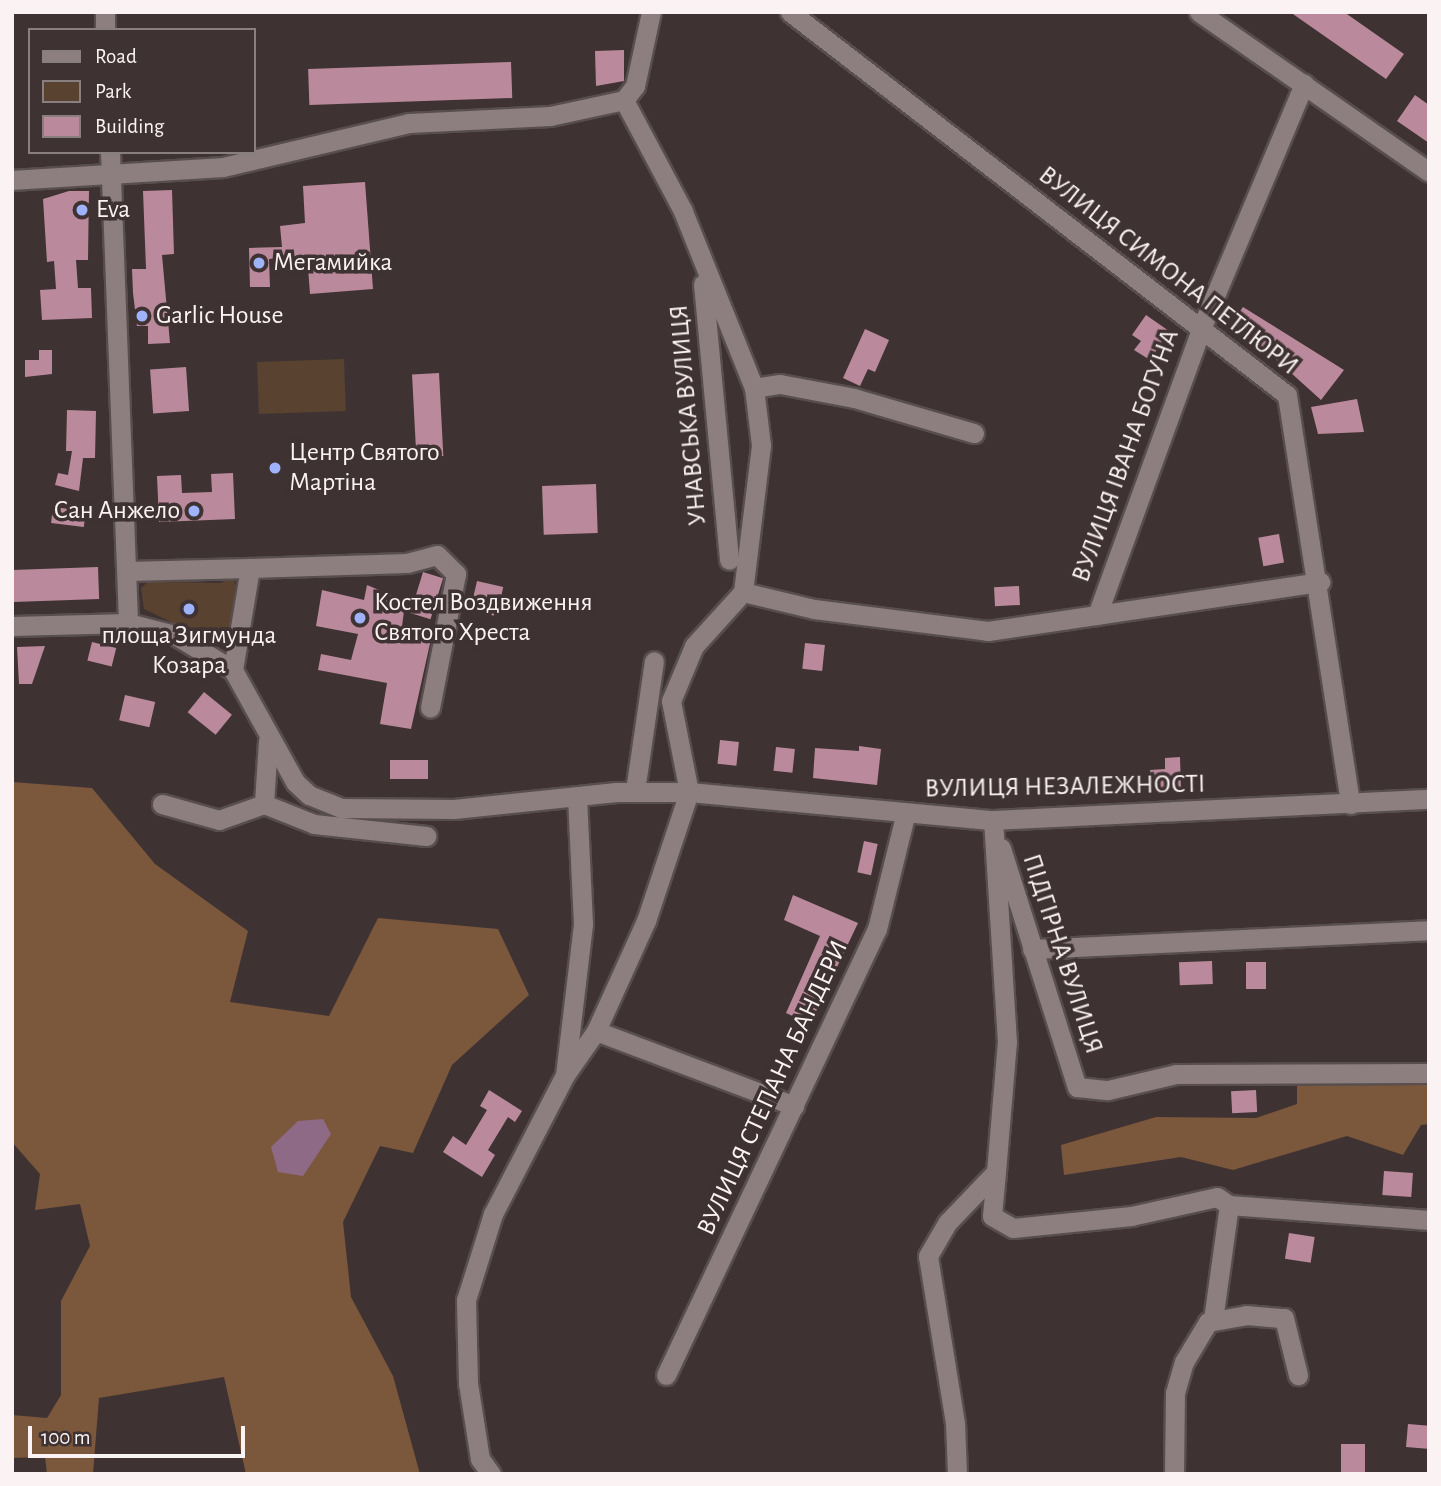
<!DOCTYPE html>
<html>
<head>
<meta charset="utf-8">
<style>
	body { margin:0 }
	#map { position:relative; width:1441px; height:1486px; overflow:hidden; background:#3f3233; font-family:"Alegreya Sans",sans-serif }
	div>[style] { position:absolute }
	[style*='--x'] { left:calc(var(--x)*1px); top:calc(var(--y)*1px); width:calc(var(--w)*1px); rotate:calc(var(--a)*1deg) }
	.green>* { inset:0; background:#594230; transform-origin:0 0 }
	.forest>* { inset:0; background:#7b573c }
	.water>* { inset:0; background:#8f6a87 }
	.building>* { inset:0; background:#ba8a9c; transform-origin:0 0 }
	.roads { filter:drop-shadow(2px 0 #584e4e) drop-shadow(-2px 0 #584e4e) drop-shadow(0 2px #584e4e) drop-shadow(0 -2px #584e4e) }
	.minor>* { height:19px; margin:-9.5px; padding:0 9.5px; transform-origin:9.5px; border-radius:9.5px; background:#8d7f7f }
	.dots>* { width:19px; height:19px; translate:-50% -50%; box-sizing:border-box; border:4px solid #3f3233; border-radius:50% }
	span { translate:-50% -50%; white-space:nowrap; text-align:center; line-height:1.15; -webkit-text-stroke:7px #3f3233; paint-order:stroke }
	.poi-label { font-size:26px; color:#fbf3f3 }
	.left { translate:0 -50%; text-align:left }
	.right { translate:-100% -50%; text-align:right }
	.street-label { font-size:26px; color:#fbf3f3 }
	.frame { position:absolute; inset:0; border:14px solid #fbf3f3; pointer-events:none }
	.legend { position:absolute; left:28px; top:28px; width:228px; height:126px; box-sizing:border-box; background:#3f3233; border:2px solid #8a7f80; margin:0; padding:9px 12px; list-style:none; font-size:21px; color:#fbf3f3 }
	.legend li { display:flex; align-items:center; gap:14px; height:35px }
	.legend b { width:35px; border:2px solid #8a7f80 }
	.scale { position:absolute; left:28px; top:1426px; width:217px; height:32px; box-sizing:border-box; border:4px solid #fbf3f3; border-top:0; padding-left:9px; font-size:21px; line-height:24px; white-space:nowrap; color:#fbf3f3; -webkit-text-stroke:5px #3f3233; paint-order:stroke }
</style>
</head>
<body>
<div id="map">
	<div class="green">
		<i style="left:344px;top:359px;width:52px;height:87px;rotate:88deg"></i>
		<i style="clip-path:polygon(155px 576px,160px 582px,221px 583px,232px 576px,237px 588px,229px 630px,213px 642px,144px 609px,141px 588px)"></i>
	</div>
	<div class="forest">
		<i style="clip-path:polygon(12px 782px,92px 788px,155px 864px,248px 931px,230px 1002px,329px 1016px,378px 918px,498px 929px,529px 995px,452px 1065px,413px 1153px,380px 1146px,343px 1222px,351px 1297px,393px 1376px,420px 1474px,246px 1474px,224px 1377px,99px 1398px,93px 1474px,47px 1474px,45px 1457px,12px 1458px,12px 1415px,47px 1418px,61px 1395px,61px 1301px,90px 1246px,80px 1204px,35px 1210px,40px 1174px,12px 1142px)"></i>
		<i style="clip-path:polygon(1297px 1083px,1429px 1083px,1429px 1124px,1421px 1125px,1403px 1155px,1347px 1136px,1233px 1170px,1181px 1157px,1064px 1175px,1061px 1145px,1156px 1117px,1256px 1118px,1297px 1104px)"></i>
	</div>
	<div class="water">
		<i style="clip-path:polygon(323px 1119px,331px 1134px,303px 1176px,278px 1172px,271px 1147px,298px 1121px)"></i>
	</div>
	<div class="building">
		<i style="clip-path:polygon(1290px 12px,1344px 12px,1404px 54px,1386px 79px)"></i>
		<i style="clip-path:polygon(624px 50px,624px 81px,596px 86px,595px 51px)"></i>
		<i style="left:511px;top:62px;width:36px;height:203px;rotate:88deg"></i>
		<i style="clip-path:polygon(1415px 95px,1429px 105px,1429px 143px,1397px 121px)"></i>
		<i style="clip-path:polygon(365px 182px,373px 289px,310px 294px,307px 255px,269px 259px,270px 287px,250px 287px,249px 248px,282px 247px,280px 226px,305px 223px,303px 186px)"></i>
		<i style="clip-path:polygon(172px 190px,174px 254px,162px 255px,170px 343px,148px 344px,148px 326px,137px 326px,133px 293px,132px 269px,146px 269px,143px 191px)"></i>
		<i style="clip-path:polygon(69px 191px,89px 191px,88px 260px,76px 260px,78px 288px,91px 288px,92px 318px,42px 320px,40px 290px,56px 289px,54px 261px,47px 262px,43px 199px)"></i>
		<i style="clip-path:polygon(1243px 307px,1344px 370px,1321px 400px,1248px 334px,1245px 339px,1229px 327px)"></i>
		<i style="clip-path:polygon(1146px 315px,1169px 331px,1150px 360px,1134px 350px,1141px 341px,1132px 335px)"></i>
		<i style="clip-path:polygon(865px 329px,889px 340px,875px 372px,868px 369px,860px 386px,843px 378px)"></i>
		<i style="clip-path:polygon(39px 350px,52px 350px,52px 374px,25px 377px,25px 360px,39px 360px)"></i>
		<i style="left:186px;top:367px;width:44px;height:36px;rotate:86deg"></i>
		<i style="left:439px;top:373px;width:83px;height:27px;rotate:87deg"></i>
		<i style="clip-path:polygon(1357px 399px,1364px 432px,1318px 434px,1311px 407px)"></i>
		<i style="clip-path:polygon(67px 410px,96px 411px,95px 458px,83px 458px,79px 491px,55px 485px,58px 473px,68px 475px,72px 451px,66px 451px)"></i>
		<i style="clip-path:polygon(233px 473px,235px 519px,159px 522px,157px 476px,181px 475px,182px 493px,212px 492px,211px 474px)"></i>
		<i style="left:596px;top:484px;width:49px;height:54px;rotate:88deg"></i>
		<i style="left:53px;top:507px;width:33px;height:16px;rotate:7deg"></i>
		<i style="left:1279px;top:534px;width:29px;height:21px;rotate:80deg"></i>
		<i style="left:98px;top:567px;width:32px;height:86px;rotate:88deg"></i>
		<i style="left:423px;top:572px;width:21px;height:43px;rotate:17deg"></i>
		<i style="left:477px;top:581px;width:27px;height:30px;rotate:13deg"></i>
		<i style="clip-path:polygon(367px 585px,393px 596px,404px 611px,401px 634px,431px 639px,411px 729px,380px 724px,387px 683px,318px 670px,321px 654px,351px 660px,358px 634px,316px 626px,322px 590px,364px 600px)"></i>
		<i style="left:1019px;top:586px;width:19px;height:25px;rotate:87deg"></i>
		<i style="left:92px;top:642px;width:25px;height:19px;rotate:14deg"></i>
		<i style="left:805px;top:643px;width:20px;height:26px;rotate:6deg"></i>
		<i style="clip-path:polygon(45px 646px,32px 684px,19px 684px,17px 647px)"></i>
		<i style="left:204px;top:692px;width:36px;height:26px;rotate:39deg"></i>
		<i style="left:125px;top:695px;width:31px;height:26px;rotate:13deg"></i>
		<i style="left:720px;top:740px;width:19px;height:24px;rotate:6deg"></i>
		<i style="clip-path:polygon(859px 746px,881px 749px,877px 785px,813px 778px,815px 748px,859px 751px)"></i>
		<i style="left:776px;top:747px;width:19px;height:24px;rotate:6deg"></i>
		<i style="clip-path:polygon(1180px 757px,1181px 790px,1151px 792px,1150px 770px,1165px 769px,1165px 758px)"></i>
		<i style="left:428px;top:760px;width:19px;height:38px;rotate:90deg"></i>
		<i style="left:864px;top:841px;width:14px;height:32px;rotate:12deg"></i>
		<i style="clip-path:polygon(793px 895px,858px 923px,810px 1024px,786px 1013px,820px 936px,784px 920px)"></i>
		<i style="left:1212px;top:961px;width:23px;height:33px;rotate:88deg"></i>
		<i style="left:1246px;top:962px;width:20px;height:27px"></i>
		<i style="clip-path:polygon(489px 1090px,522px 1111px,515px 1122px,508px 1117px,488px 1150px,495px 1155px,482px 1177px,443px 1152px,453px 1136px,466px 1145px,487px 1110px,480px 1106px)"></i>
		<i style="left:1256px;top:1090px;width:22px;height:25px;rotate:87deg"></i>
		<i style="left:1384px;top:1171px;width:29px;height:24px;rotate:4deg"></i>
		<i style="left:1289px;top:1233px;width:26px;height:26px;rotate:9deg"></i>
		<i style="left:1408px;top:1424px;width:21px;height:23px;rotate:5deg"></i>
		<i style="left:1341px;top:1444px;width:24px;height:28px"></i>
	</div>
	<div class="roads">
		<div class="minor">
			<i style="--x:105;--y:12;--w:18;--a:90"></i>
			<i style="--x:790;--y:12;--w:627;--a:37.62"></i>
			<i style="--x:1287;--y:395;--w:414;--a:81.2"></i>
			<i style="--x:1199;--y:12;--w:280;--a:34.8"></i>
			<i style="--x:624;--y:100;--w:18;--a:-52"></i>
			<i style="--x:635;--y:86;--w:76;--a:-77.8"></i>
			<i style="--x:110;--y:152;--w:471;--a:87.8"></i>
			<i style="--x:12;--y:180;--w:211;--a:-3.5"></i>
			<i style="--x:223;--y:167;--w:191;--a:-13.3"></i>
			<i style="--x:409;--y:123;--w:141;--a:-2.8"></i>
			<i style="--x:550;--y:116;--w:76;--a:-12.2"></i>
			<i style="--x:703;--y:284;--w:277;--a:84.6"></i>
			<i style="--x:754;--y:388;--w:26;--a:-9"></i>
			<i style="--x:780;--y:384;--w:75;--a:10.7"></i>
			<i style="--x:854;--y:398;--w:125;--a:16.3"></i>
			<i style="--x:250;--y:568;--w:157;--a:-1.8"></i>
			<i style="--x:407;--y:563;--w:31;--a:-15"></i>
			<i style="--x:437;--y:555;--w:27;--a:45"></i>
			<i style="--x:456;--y:574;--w:136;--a:101"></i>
			<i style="--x:127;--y:571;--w:123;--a:-1.4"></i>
			<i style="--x:250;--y:568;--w:103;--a:99.5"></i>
			<i style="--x:743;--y:592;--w:73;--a:13.5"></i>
			<i style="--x:814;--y:609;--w:175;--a:7.2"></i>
			<i style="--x:988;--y:631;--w:336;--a:-8.4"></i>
			<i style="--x:1097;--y:615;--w:304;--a:-70"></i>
			<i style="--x:1201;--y:329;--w:266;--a:-67.2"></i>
			<i style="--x:12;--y:626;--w:116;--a:-1.5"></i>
			<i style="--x:128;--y:623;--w:49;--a:14.3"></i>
			<i style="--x:175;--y:635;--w:68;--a:31.1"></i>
			<i style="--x:233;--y:670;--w:128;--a:61"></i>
			<i style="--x:295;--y:782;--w:19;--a:43"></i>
			<i style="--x:309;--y:795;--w:35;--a:22"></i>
			<i style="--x:341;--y:808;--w:113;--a:0.5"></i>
			<i style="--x:454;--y:809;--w:163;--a:-6"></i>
			<i style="--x:616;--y:792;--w:73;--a:0"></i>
			<i style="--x:689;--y:792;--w:305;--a:5.3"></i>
			<i style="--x:993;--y:820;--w:437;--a:-2.8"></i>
			<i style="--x:635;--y:791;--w:131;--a:-81.7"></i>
			<i style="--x:162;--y:804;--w:59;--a:15.7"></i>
			<i style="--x:219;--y:820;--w:48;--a:-19.6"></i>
			<i style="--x:264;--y:804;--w:54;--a:21.8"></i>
			<i style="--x:314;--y:824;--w:113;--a:6.1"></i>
			<i style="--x:264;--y:804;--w:63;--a:-86.4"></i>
			<i style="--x:1001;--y:848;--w:251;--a:72.4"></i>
			<i style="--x:1077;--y:1087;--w:31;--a:6"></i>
			<i style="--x:1108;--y:1090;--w:70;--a:-13.2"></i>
			<i style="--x:1176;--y:1074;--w:253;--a:-0.2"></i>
			<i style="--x:1032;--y:949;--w:397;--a:-2.7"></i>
			<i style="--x:596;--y:1031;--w:212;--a:20.7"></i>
			<i style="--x:565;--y:1075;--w:54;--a:-54.8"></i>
			<i style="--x:596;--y:1031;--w:121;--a:-65.6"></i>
			<i style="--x:646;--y:921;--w:136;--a:-71.6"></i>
			<i style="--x:689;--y:792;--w:93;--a:-101.2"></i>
			<i style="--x:671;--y:701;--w:60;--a:-67.3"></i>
			<i style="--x:694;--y:646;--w:73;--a:-47.8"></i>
			<i style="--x:743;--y:592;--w:148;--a:-83"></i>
			<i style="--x:761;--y:445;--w:57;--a:-97"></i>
			<i style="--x:754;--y:388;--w:191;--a:-111.9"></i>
			<i style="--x:683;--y:211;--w:126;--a:-118"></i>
			<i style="--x:996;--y:1172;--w:44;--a:95.2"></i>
			<i style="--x:992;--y:1216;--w:24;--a:30"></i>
			<i style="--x:1013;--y:1228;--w:119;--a:-5.8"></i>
			<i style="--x:1131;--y:1216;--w:88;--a:-12.5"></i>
			<i style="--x:1217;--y:1197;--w:14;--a:34"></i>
			<i style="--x:1229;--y:1205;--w:201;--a:4.3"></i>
			<i style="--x:1213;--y:1320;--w:116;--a:-82.1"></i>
			<i style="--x:666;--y:1375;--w:493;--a:-64.7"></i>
			<i style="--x:877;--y:929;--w:116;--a:-76.1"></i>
			<i style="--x:491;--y:1474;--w:19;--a:-126"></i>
			<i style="--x:480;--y:1459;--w:77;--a:-99"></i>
			<i style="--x:468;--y:1383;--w:83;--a:-91.4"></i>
			<i style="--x:466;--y:1300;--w:90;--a:-72.6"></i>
			<i style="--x:493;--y:1214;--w:157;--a:-62.6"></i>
			<i style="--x:565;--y:1075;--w:152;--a:-83.2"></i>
			<i style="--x:583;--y:924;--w:125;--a:-92.7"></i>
			<i style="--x:957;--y:1474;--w:51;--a:-92.2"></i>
			<i style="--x:955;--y:1423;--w:169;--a:-99.2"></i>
			<i style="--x:928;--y:1256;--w:39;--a:-60"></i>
			<i style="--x:948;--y:1222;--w:69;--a:-46.2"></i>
			<i style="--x:996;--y:1172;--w:130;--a:-85.2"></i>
			<i style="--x:1007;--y:1042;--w:222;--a:-93.6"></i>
			<i style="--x:1174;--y:1474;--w:81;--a:-89.3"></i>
			<i style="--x:1175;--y:1393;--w:32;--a:-74"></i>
			<i style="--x:1184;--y:1362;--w:47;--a:-59"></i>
			<i style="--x:1208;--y:1322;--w:39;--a:-10"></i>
			<i style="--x:1246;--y:1315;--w:38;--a:5"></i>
			<i style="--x:1284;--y:1318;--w:59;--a:76.2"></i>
		</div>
	</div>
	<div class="dots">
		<i style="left:82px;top:210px;background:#9fb3fd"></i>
		<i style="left:259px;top:263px;background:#9fb3fd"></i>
		<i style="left:142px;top:316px;background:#9fb3fd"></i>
		<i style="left:275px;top:468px;background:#9fb3fd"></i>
		<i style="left:194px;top:511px;background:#9fb3fd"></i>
		<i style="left:189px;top:609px;background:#9fb3fd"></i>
		<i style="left:360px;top:618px;background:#9fb3fd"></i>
	</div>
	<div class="poi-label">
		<span class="left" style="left:96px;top:210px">Eva</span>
		<span class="left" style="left:273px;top:263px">Мегамийка</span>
		<span class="left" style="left:156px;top:316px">Garlic House</span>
		<span class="left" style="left:289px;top:468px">Центр Святого<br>Мартіна</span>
		<span class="right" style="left:180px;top:511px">Сан Анжело</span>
		<span class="left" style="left:374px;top:618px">Костел Воздвиження<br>Святого Хреста</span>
		<span style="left:189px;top:651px">площа Зигмунда<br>Козара</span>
	</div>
	<div class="street-label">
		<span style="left:1168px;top:271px;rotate:38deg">ВУЛИЦЯ СИМОНА ПЕТЛЮРИ</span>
		<span style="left:689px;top:415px;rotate:-95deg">УНАВСЬКА ВУЛИЦЯ</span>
		<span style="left:1126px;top:456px;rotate:-70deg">ВУЛИЦЯ ІВАНА БОГУНА</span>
		<span style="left:1065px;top:787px;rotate:-1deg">ВУЛИЦЯ НЕЗАЛЕЖНОСТІ</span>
		<span style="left:1062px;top:954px;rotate:72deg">ПІДГІРНА ВУЛИЦЯ</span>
		<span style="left:773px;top:1088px;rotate:-65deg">ВУЛИЦЯ СТЕПАНА БАНДЕРИ</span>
	</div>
	<div class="frame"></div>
	<ul class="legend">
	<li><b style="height:9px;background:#8d7f7f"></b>Road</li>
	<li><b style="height:19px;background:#594230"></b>Park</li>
	<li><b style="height:19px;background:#ba8a9c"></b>Building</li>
	</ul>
	<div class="scale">100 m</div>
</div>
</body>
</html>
